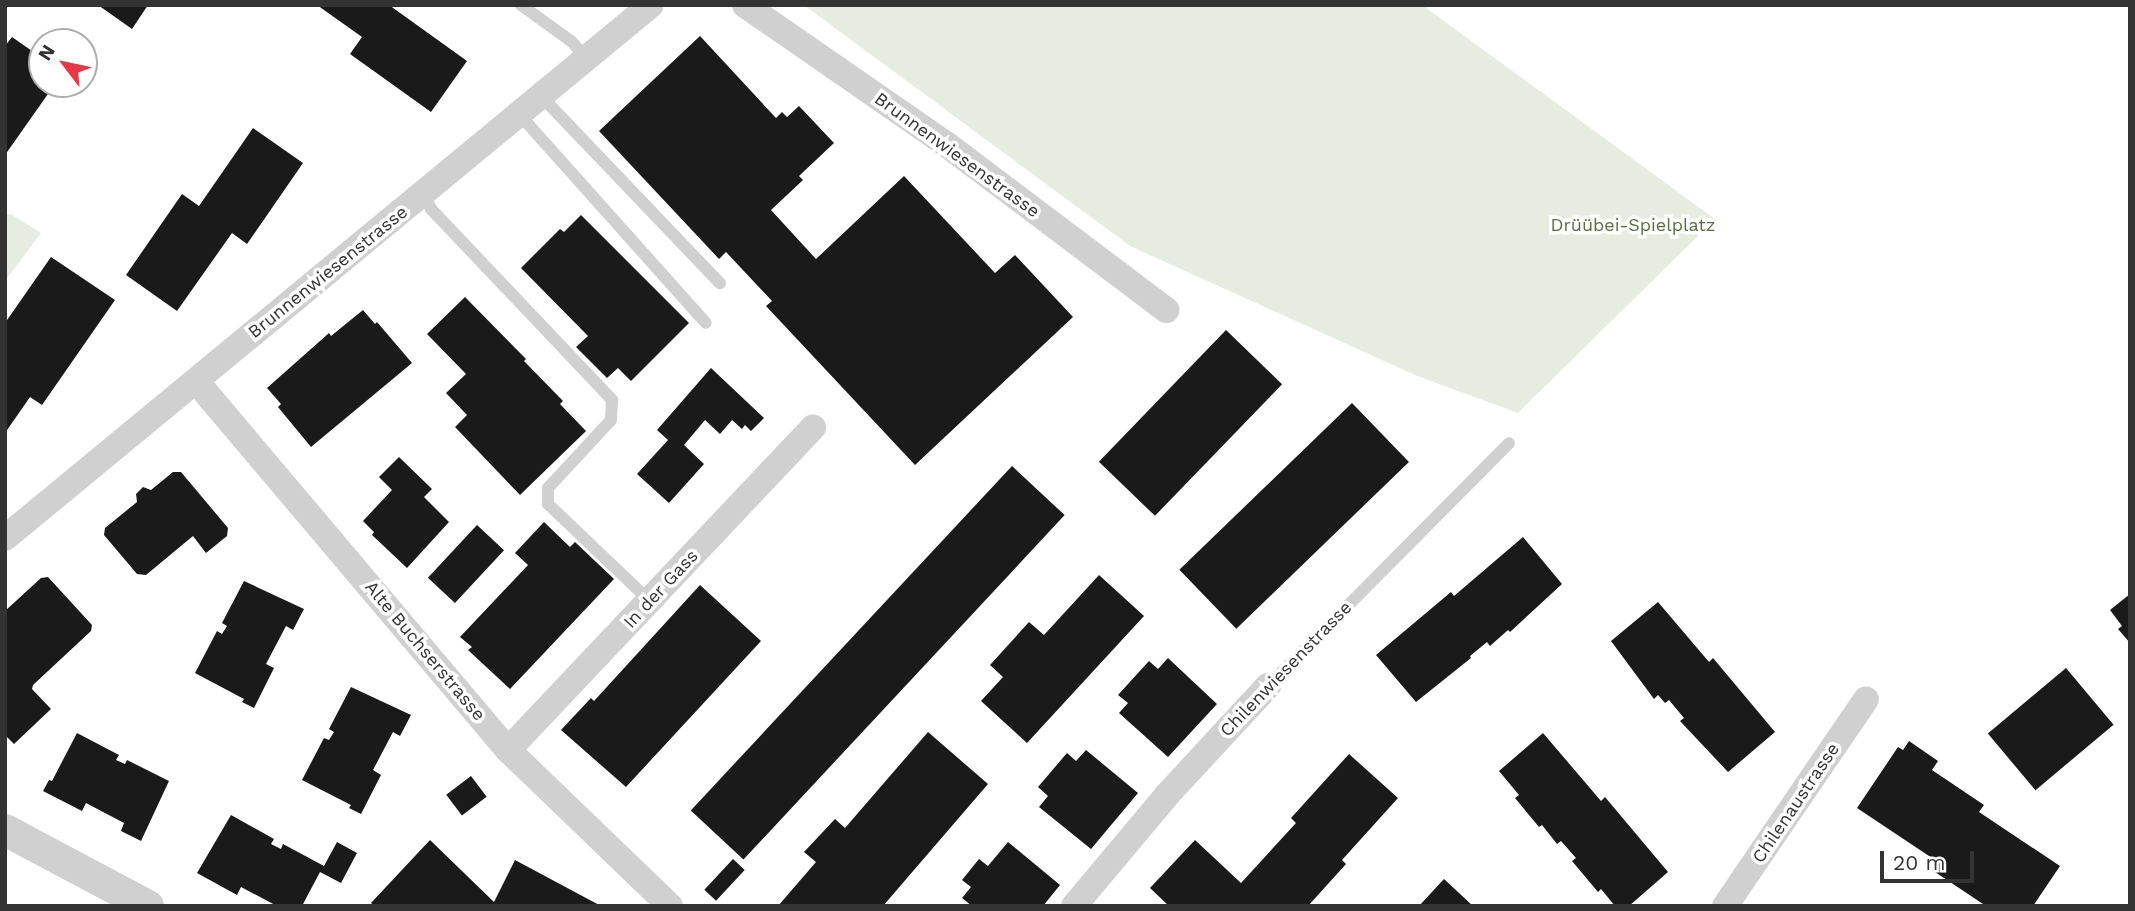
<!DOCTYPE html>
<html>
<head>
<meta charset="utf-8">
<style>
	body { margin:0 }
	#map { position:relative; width:2135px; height:911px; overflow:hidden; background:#fff; font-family:"Work Sans",sans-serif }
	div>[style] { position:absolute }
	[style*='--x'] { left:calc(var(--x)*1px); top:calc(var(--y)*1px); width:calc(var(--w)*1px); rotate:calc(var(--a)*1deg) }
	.green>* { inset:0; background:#e6ecdf }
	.building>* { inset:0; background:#1a1a1a; transform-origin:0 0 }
	.service>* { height:12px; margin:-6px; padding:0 6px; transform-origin:6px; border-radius:6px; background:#d0d0d0 }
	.minor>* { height:26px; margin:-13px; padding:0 13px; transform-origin:13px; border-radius:13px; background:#d0d0d0 }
	.tertiary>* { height:32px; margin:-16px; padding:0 16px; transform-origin:16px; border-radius:16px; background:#d0d0d0 }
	span { translate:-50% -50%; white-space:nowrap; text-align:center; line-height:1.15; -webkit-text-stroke:7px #fff; paint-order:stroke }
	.street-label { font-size:18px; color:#333 }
	.park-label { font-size:18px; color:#56703f }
	.frame { position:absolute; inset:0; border:7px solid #333; pointer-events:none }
	.north { position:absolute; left:28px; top:28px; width:70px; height:70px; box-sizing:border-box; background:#fff; border:2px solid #adadad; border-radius:50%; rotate:302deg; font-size:19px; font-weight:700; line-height:28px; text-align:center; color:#333 }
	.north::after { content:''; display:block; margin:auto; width:24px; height:32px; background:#e63946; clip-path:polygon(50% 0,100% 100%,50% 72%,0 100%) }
	.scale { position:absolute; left:1880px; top:851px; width:94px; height:32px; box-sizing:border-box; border:4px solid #333; border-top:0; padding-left:9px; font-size:21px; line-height:24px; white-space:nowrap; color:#333; -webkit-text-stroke:5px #fff; paint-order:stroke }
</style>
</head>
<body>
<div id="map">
	<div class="green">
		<i style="clip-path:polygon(804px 5px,1422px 5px,1715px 219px,1518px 413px,1415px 375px,1130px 246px)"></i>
		<i style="clip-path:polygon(11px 214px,41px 233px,5px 281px,5px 215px)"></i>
	</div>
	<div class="building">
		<i style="clip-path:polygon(98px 5px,148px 5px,132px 29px)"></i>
		<i style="clip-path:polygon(317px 5px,389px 5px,467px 61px,431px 112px,350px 54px,362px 37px)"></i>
		<i style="clip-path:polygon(700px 36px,776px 118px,782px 112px,787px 117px,799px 106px,834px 143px,799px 176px,803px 180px,771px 210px,816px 259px,904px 176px,995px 273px,1015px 255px,1073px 317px,915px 465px,766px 306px,772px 301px,726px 252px,719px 259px,599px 131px)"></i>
		<i style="clip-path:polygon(12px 37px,42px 58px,42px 84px,55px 84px,5px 155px,5px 46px)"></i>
		<i style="clip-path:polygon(253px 128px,303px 163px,247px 244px,232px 233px,177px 311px,126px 275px,182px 194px,199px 206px)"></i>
		<i style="clip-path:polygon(581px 215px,689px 323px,631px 381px,618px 368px,607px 378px,576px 347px,588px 336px,521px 268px,560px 229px,564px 232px)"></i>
		<i style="clip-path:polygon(51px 257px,115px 300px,42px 405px,30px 397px,5px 433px,5px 323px)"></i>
		<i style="clip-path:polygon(465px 297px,526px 359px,524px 361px,563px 401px,560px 404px,586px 431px,520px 495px,455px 427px,467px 415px,446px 393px,466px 374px,427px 334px)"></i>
		<i style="clip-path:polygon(363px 310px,375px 324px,377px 322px,412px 363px,311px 447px,278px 407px,281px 404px,267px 388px,329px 333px,331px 336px)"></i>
		<i style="left:1226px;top:330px;width:78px;height:183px;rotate:44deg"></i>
		<i style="clip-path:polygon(711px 368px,764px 418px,751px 431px,745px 425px,742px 429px,732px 420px,720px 434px,705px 420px,684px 445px,704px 464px,669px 503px,637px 474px,668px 440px,657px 430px)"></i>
		<i style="left:1352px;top:403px;width:82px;height:240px;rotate:46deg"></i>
		<i style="clip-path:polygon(399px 457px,432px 489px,424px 497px,449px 522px,407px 568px,372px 535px,374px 532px,363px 521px,392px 490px,379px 477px)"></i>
		<i style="left:1012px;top:466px;width:72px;height:471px;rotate:43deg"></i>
		<i style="clip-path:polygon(173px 472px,181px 472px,228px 528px,227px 536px,206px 553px,193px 536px,146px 575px,137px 574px,104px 535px,105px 528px,137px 502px,136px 494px,143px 487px,151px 490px)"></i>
		<i style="clip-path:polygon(544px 522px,570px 547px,575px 542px,614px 579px,510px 689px,468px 650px,472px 647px,460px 637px,528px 565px,515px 553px)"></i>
		<i style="left:477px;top:525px;width:37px;height:72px;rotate:43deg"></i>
		<i style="clip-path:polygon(1523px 537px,1562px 584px,1510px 632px,1508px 630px,1490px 646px,1487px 642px,1470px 656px,1471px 658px,1416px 702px,1376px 655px,1451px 592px,1454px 596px)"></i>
		<i style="clip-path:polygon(1099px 575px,1144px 616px,1027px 743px,981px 701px,1003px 677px,990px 665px,1029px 622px,1044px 635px)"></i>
		<i style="clip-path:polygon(48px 577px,92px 625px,91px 631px,33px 685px,32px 689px,51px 709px,14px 744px,5px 735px,5px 611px,41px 578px)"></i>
		<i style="clip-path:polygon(244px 581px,304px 609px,293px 630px,286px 626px,266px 664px,274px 668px,254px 708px,242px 702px,244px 699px,195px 673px,217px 631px,222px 634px,227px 626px,222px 623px)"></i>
		<i style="clip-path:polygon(700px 585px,761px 641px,626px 787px,561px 730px,591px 698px,594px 701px)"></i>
		<i style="clip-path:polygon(2130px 594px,2130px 643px,2118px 629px,2122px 626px,2110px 610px)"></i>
		<i style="clip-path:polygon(1658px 602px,1709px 662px,1713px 658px,1775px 732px,1728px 772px,1680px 721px,1684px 718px,1669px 700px,1665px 703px,1658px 695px,1654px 699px,1611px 641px)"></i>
		<i style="clip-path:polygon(1168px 658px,1217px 704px,1168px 757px,1119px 713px,1128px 703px,1118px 695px,1149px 661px,1158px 669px)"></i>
		<i style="left:2066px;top:668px;width:74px;height:102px;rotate:50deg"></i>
		<i style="clip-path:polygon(351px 687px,411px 715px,400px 736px,393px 732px,373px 770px,381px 775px,361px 814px,349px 808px,351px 805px,302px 780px,324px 738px,329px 740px,334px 732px,329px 729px)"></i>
		<i style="clip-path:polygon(928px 732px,988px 784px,883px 906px,778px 906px,816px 862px,804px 852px,835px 819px,845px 828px)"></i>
		<i style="clip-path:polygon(77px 733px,119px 755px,116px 760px,125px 764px,127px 760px,169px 781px,141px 841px,121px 831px,124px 823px,86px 803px,82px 811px,43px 791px,49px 780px,52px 781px)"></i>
		<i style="clip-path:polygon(1543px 733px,1601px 801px,1605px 797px,1668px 872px,1629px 906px,1615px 906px,1601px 889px,1598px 892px,1572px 861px,1576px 858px,1561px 841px,1557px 844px,1542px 825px,1539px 827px,1515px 798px,1519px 795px,1499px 771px)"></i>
		<i style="clip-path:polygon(1909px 741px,1938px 761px,1932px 770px,1984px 805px,1979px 812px,2060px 866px,2033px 906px,1986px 906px,1932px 870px,1938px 862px,1857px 808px,1898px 747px,1903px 750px)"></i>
		<i style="clip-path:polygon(1086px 750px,1138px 793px,1091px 849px,1039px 807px,1048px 796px,1038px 787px,1067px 753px,1076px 761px)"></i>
		<i style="clip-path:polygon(1349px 754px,1398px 798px,1342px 860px,1346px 864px,1308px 906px,1169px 906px,1150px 888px,1195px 840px,1241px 883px,1296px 823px,1291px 818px)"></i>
		<i style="left:471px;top:776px;width:26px;height:31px;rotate:53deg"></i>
		<i style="clip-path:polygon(231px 815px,274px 839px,271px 844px,281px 849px,283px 844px,324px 866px,337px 842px,357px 853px,341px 883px,320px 872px,302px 906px,277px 906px,241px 887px,237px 895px,197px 873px)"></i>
		<i style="clip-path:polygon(430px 840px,494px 902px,515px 860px,601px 906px,374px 906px,371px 903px)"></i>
		<i style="clip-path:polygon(1008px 842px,1060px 885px,1043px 906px,972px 906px,962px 898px,971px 887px,962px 880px,979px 859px,988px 866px)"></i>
		<i style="left:733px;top:859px;width:16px;height:42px;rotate:43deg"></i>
		<i style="clip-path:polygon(1444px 879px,1473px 906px,1419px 906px)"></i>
	</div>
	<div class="service">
		<i style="--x:521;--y:5;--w:62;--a:35.8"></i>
		<i style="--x:571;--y:41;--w:24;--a:48"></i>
		<i style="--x:541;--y:96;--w:259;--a:46.3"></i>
		<i style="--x:519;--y:114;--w:280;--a:48.2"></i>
		<i style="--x:423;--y:194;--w:18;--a:61"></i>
		<i style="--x:432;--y:210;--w:262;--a:46.5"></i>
		<i style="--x:612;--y:400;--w:20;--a:93"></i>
		<i style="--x:611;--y:420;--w:93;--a:132.8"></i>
		<i style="--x:548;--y:488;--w:16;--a:90"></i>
		<i style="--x:548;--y:504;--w:141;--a:43.6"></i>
		<i style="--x:1268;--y:686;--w:342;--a:-45.2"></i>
	</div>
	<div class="minor">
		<i style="--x:745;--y:5;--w:244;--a:34.7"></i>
		<i style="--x:946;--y:144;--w:276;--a:37"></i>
		<i style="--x:196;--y:381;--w:483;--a:49.8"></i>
		<i style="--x:508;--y:750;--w:225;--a:43.9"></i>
		<i style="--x:5;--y:538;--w:837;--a:-39.53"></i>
		<i style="--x:508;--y:750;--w:444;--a:-46.6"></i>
		<i style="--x:1074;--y:906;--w:145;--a:-50"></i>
		<i style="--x:1167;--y:795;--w:149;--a:-47.2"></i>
		<i style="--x:1725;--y:906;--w:250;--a:-55.7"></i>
	</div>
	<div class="tertiary">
		<i style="--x:5;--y:830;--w:162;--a:28"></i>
	</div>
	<div class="street-label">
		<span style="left:957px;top:155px;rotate:36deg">Brunnenwiesenstrasse</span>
		<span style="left:328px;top:272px;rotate:-39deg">Brunnenwiesenstrasse</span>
		<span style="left:661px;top:589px;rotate:-47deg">In der Gass</span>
		<span style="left:425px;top:651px;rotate:50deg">Alte Buchserstrasse</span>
		<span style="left:1286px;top:669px;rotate:-46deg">Chilenwiesenstrasse</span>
		<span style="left:1796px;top:803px;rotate:-56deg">Chilenaustrasse</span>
	</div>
	<div class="park-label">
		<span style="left:1633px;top:225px">Drüübei-Spielplatz</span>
	</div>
	<div class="frame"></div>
	<div class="north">N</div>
	<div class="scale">20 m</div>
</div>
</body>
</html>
